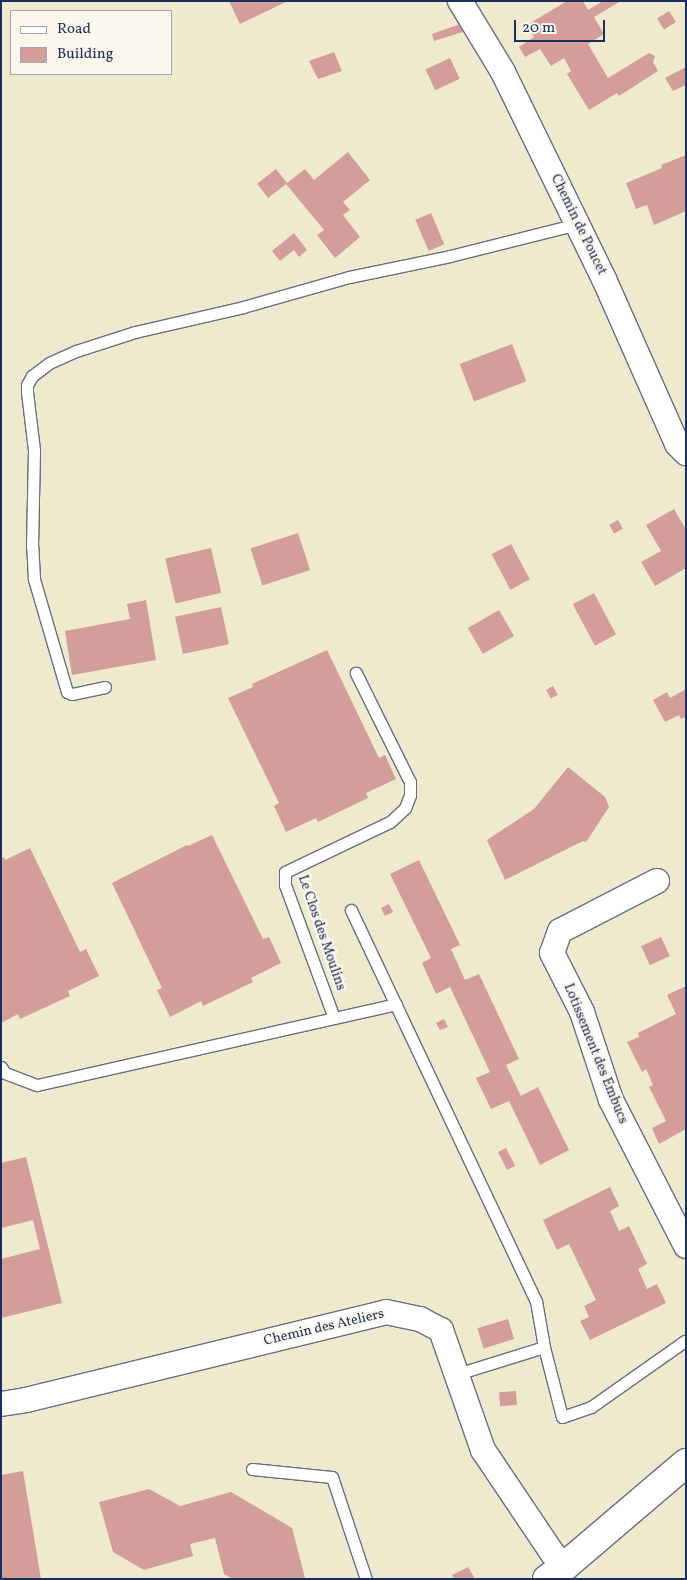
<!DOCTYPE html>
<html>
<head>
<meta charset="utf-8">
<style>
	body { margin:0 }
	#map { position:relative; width:687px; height:1580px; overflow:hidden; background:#efe9ce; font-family:Vollkorn,serif }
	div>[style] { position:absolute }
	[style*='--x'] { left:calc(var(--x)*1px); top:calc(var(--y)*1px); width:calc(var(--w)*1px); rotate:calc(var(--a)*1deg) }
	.building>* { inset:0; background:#d39e9a; transform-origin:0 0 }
	.roads { filter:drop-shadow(1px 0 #657085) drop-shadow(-1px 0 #657085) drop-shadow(0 1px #657085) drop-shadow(0 -1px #657085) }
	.service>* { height:11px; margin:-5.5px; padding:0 5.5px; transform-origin:5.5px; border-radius:5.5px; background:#fff }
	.minor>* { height:24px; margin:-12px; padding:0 12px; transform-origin:12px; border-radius:12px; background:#fff }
	.tertiary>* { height:28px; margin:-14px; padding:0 14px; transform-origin:14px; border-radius:14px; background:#fff }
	span { translate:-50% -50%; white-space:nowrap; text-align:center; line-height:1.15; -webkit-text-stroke:5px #fbf7ec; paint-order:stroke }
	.street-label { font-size:14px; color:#1b2f5e }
	.frame { position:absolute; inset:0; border:2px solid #1b2f5e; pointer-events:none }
	.legend { position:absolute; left:10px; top:10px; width:162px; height:65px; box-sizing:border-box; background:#fbf7ec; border:1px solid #a1a7b3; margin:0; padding:6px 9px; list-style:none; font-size:15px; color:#1b2f5e }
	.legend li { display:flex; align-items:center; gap:10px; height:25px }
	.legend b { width:25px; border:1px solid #a1a7b3 }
	.scale { position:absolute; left:514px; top:20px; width:91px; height:22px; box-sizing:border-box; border:2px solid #1b2f5e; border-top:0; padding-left:6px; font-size:15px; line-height:18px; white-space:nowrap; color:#1b2f5e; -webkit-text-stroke:4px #fbf7ec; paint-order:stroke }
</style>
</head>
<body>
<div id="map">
	<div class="building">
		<i style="clip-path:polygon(229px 1px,288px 1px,240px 24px)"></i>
		<i style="clip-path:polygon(567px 1px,583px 1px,588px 10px,603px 1px,621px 1px,594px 17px,604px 34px,588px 44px,608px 78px,649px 53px,655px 56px,653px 62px,658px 71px,619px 96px,617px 93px,589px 110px,567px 74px,571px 71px,564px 58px,551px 66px,540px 49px,525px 57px,519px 47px,534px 37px,527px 25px)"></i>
		<i style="left:669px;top:11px;width:13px;height:14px;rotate:58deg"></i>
		<i style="clip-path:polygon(460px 24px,466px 31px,434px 41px,432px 34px)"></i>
		<i style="clip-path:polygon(334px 52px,342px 71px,318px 79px,309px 61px)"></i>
		<i style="left:450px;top:58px;width:23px;height:27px;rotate:65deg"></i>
		<i style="clip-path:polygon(686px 67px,686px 85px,673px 91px,665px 78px)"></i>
		<i style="clip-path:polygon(348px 152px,370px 180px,343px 202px,350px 210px,343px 215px,360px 237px,335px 258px,317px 235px,324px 230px,286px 184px,305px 169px,314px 180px)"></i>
		<i style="clip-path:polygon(686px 155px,686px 211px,654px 225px,647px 205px,636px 209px,626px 183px,662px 168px,661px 165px)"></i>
		<i style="left:276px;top:169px;width:18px;height:24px;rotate:52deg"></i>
		<i style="left:431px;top:213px;width:34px;height:17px;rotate:67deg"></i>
		<i style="clip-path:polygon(294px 233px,307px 250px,299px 257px,294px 250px,280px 261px,272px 251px)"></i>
		<i style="left:512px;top:344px;width:40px;height:56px;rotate:69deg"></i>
		<i style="clip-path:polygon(674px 509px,686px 530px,686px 568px,655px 586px,641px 562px,661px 551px,646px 525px)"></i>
		<i style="left:618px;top:520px;width:10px;height:10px;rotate:61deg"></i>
		<i style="left:298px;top:533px;width:39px;height:50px;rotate:72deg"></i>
		<i style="left:511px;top:544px;width:40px;height:22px;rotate:62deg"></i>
		<i style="left:211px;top:548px;width:46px;height:47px;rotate:77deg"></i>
		<i style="left:594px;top:593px;width:47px;height:24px;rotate:62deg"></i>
		<i style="clip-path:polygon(146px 600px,156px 660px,72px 675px,65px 631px,130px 619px,127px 604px)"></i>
		<i style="left:221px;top:607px;width:38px;height:47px;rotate:78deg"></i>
		<i style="left:499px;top:610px;width:30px;height:36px;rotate:60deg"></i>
		<i style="clip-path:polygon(327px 650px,379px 758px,385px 755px,396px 779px,366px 793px,368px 798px,318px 822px,316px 818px,286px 832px,274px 806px,279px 803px,228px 698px,253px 687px,252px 684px)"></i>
		<i style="left:553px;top:686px;width:10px;height:8px;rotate:61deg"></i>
		<i style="clip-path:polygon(686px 689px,686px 717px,681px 719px,679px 715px,665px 722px,653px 700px,667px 692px,670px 698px)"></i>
		<i style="clip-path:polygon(568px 767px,605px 797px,609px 807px,586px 842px,583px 841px,505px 880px,487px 840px,534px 809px)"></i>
		<i style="clip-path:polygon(212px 835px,263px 939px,269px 937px,281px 963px,251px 978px,253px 982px,203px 1006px,201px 1001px,170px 1017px,157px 990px,162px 988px,112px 883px,187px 845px,188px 846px)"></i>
		<i style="clip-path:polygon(30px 848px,80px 952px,86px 949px,99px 976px,68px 991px,70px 996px,20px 1019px,18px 1014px,1px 1023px,1px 859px,4px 857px,5px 860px)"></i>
		<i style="clip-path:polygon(419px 860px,460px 945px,451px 949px,465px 980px,479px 974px,519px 1059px,506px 1065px,521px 1096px,538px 1087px,569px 1150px,540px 1165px,509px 1101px,491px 1109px,476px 1078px,490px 1072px,450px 987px,436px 994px,422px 963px,431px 958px,390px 874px)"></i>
		<i style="left:389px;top:904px;width:9px;height:9px;rotate:63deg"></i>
		<i style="left:661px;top:937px;width:21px;height:22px;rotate:65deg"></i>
		<i style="clip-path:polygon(686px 986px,686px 1129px,659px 1144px,652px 1128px,666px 1121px,649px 1087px,653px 1085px,646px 1069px,642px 1072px,627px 1042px,639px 1037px,638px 1033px,676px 1014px,667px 995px)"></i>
		<i style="clip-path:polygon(444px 1019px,448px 1027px,440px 1030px,436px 1023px)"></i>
		<i style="left:506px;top:1148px;width:20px;height:9px;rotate:63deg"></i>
		<i style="clip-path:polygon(26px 1157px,62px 1303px,1px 1318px,1px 1259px,40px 1249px,33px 1220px,1px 1228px,1px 1163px)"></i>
		<i style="clip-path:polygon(610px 1187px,619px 1206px,610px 1211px,619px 1231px,629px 1226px,647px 1264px,638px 1269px,647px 1289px,657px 1284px,666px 1303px,590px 1340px,580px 1321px,589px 1317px,584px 1306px,596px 1300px,569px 1244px,557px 1250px,543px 1220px)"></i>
		<i style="left:508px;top:1319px;width:21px;height:32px;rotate:73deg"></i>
		<i style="left:516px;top:1391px;width:14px;height:17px;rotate:86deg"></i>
		<i style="clip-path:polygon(23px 1471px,41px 1579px,1px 1579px,1px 1475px)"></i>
		<i style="clip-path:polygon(149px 1489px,180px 1506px,231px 1492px,292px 1528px,305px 1578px,233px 1579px,224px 1574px,215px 1538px,190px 1544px,193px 1556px,144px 1570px,113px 1552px,99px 1502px)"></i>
		<i style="clip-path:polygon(468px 1567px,475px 1579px,454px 1579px,452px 1575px)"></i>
	</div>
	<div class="roads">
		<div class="service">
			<i style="--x:105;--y:687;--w:34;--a:168"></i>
			<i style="--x:72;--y:694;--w:5;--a:-158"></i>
			<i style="--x:67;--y:692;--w:118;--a:-106.3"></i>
			<i style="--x:34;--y:579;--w:33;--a:-93"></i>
			<i style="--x:32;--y:546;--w:96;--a:-88.8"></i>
			<i style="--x:34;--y:450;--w:58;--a:-96.9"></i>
			<i style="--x:27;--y:392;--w:7;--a:-90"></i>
			<i style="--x:27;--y:385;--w:10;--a:-61"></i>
			<i style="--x:32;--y:376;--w:21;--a:-37"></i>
			<i style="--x:49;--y:363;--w:30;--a:-24"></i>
			<i style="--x:76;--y:351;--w:62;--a:-17.9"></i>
			<i style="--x:135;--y:332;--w:111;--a:-13"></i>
			<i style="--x:243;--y:307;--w:110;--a:-15.8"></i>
			<i style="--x:349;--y:277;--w:103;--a:-11.7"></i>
			<i style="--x:450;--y:256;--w:131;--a:-14.1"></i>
			<i style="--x:351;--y:910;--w:433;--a:64.7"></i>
			<i style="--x:536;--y:1301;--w:47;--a:80.1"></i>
			<i style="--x:544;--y:1347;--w:91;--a:162.8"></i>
			<i style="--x:334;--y:1018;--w:142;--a:-110.2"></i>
			<i style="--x:285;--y:885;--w:13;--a:-90"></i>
			<i style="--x:285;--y:872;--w:116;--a:-25.5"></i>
			<i style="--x:390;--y:822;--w:21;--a:-43"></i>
			<i style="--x:405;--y:808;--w:14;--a:-69"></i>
			<i style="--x:410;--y:795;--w:13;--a:-90"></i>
			<i style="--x:410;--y:782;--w:122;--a:-116.4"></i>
			<i style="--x:1;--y:1067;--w:7;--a:56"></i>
			<i style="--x:5;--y:1073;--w:34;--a:21"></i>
			<i style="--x:37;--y:1085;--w:368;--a:-12.7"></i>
			<i style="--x:544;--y:1347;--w:72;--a:75.6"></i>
			<i style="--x:562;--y:1417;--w:31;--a:-19"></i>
			<i style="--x:591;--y:1407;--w:115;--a:-35.1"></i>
			<i style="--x:252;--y:1469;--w:80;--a:5.7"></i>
			<i style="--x:332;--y:1477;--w:108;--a:71.6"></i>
		</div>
		<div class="minor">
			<i style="--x:460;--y:1;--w:83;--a:58.8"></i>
			<i style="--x:503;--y:72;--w:230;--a:64"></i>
			<i style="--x:604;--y:279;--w:180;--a:66.1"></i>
			<i style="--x:677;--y:444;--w:13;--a:45"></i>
			<i style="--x:657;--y:881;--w:109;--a:152.7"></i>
			<i style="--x:560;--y:931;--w:23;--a:110"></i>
			<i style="--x:552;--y:953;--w:66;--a:63"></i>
			<i style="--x:582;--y:1012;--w:93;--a:71.8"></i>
			<i style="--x:611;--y:1100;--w:164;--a:62.8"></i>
			<i style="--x:1;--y:1404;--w:25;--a:-9"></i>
			<i style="--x:26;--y:1400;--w:371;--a:-13.7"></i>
			<i style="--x:386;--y:1312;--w:35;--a:12"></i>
			<i style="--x:420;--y:1319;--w:24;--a:28"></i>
			<i style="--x:441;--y:1330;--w:127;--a:70.7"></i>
			<i style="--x:483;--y:1450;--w:125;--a:56.1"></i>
			<i style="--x:553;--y:1554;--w:17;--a:45"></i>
		</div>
		<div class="tertiary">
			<i style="--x:547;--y:1579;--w:22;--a:-36"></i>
			<i style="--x:565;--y:1566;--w:159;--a:-40.4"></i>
		</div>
	</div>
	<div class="street-label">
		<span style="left:578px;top:225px;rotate:64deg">Chemin de Poucet</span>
		<span style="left:321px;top:933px;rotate:71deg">Le Clos des Moulins</span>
		<span style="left:595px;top:1054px;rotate:68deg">Lotissement des Embucs</span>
		<span style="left:324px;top:1328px;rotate:-13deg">Chemin des Ateliers</span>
	</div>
	<div class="frame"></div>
	<ul class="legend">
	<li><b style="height:6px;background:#fff"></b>Road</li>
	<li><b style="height:14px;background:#d39e9a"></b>Building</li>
	</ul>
	<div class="scale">20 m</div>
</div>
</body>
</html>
